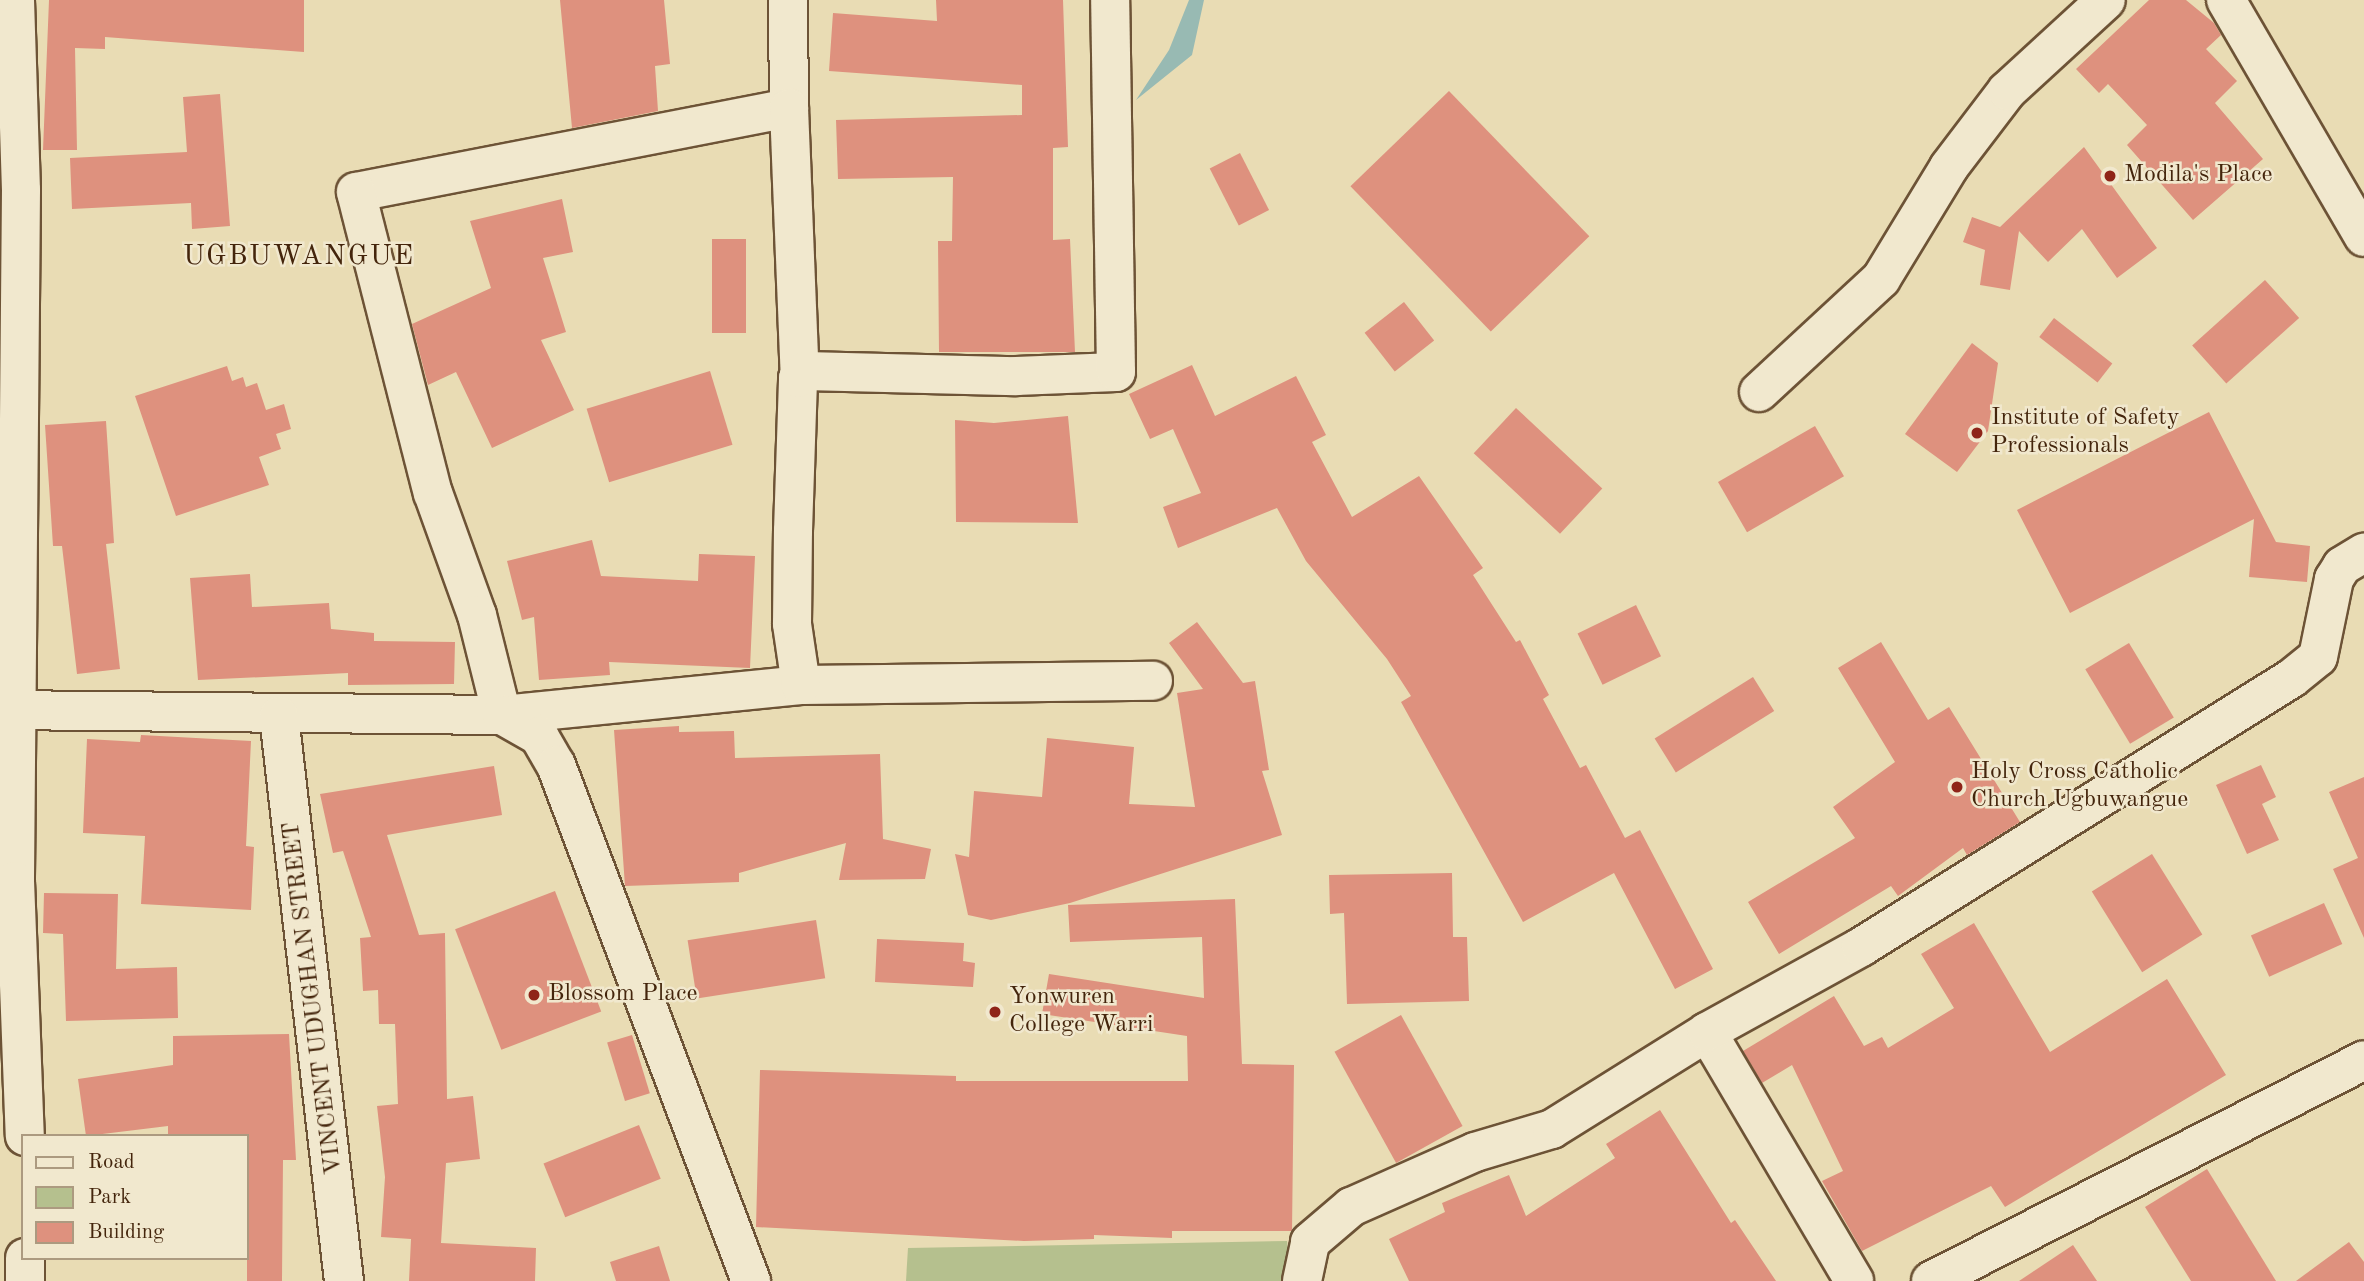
<!DOCTYPE html>
<html>
<head>
<meta charset="utf-8">
<style>
	body { margin:0 }
	#map { position:relative; width:2364px; height:1281px; overflow:hidden; background:#e9dcb4; font-family:"Old Standard TT",serif }
	div>[style] { position:absolute }
	[style*='--x'] { left:calc(var(--x)*1px); top:calc(var(--y)*1px); width:calc(var(--w)*1px); rotate:calc(var(--a)*1deg) }
	.green>* { inset:0; background:#b5c08e }
	.water>* { inset:0; background:#98bab3 }
	.building>* { inset:0; background:#de917e; transform-origin:0 0 }
	.roads { filter:drop-shadow(2px 0 #6d5336) drop-shadow(-2px 0 #6d5336) drop-shadow(0 2px #6d5336) drop-shadow(0 -2px #6d5336) }
	.minor>* { height:38px; margin:-19px; padding:0 19px; transform-origin:19px; border-radius:19px; background:#f1e8ce }
	.dots>* { width:19px; height:19px; translate:-50% -50%; box-sizing:border-box; border:4px solid #f1e8ce; border-radius:50% }
	span { translate:-50% -50%; white-space:nowrap; text-align:center; line-height:1.15; -webkit-text-stroke:5px #f1e8ce; paint-order:stroke }
	.poi-label { font-size:24px; color:#44250c }
	.left { translate:0 -50%; text-align:left }
	.street-label { font-size:24px; color:#44250c }
	.quarter-label { font-size:28px; color:#44250c; letter-spacing:2px }
	.legend { position:absolute; left:21px; top:1134px; width:228px; height:126px; box-sizing:border-box; background:#f1e8ce; border:2px solid #ac9a80; margin:0; padding:9px 12px; list-style:none; font-size:21px; color:#44250c }
	.legend li { display:flex; align-items:center; gap:14px; height:35px }
	.legend b { width:35px; border:2px solid #ac9a80 }
</style>
</head>
<body>
<div id="map">
	<div class="green">
		<i style="clip-path:polygon(1287px 1241px,1291px 1281px,906px 1281px,908px 1248px)"></i>
	</div>
	<div class="water">
		<i style="clip-path:polygon(1189px 0,1204px 0,1192px 55px,1136px 100px,1169px 50px)"></i>
	</div>
	<div class="building">
		<i style="clip-path:polygon(49px 0,304px 0,304px 52px,105px 37px,105px 49px,75px 48px,77px 150px,43px 150px)"></i>
		<i style="clip-path:polygon(560px 0,664px 0,670px 64px,655px 66px,658px 111px,572px 128px)"></i>
		<i style="clip-path:polygon(936px 0,1063px 0,1068px 147px,1053px 148px,1053px 240px,1070px 239px,1075px 352px,939px 352px,938px 241px,952px 241px,953px 177px,838px 179px,836px 120px,1022px 115px,1022px 85px,829px 71px,833px 13px,937px 21px)"></i>
		<i style="clip-path:polygon(2149px 0,2186px 0,2214px 23px,2221px 35px,2206px 49px,2237px 81px,2215px 103px,2263px 159px,2193px 220px,2127px 145px,2147px 125px,2108px 84px,2099px 93px,2076px 69px)"></i>
		<i style="left:1449px;top:91px;width:202px;height:137px;rotate:46deg"></i>
		<i style="clip-path:polygon(220px 94px,230px 226px,192px 229px,191px 203px,72px 209px,70px 158px,187px 152px,183px 97px)"></i>
		<i style="clip-path:polygon(2084px 147px,2157px 248px,2117px 278px,2082px 229px,2048px 262px,2019px 231px,2010px 290px,1980px 285px,1985px 250px,1963px 242px,1972px 217px,2000px 227px)"></i>
		<i style="left:1240px;top:153px;width:64px;height:34px;rotate:63deg"></i>
		<i style="clip-path:polygon(562px 199px,573px 252px,543px 258px,566px 332px,541px 340px,574px 410px,492px 448px,456px 372px,428px 385px,412px 324px,491px 288px,470px 221px)"></i>
		<i style="left:712px;top:239px;width:34px;height:94px"></i>
		<i style="left:2265px;top:280px;width:51px;height:98px;rotate:48deg"></i>
		<i style="left:1404px;top:302px;width:49px;height:50px;rotate:52deg"></i>
		<i style="left:2054px;top:318px;width:74px;height:24px;rotate:38deg"></i>
		<i style="clip-path:polygon(1972px 343px,1998px 363px,1988px 431px,1957px 472px,1905px 434px)"></i>
		<i style="clip-path:polygon(1192px 365px,1215px 416px,1296px 376px,1326px 435px,1312px 442px,1352px 517px,1419px 476px,1483px 568px,1473px 575px,1516px 642px,1520px 640px,1549px 695px,1543px 699px,1580px 768px,1586px 765px,1625px 838px,1640px 830px,1713px 969px,1675px 989px,1614px 873px,1523px 922px,1401px 702px,1411px 696px,1387px 659px,1306px 561px,1277px 508px,1178px 548px,1163px 507px,1201px 493px,1173px 429px,1150px 439px,1129px 394px)"></i>
		<i style="clip-path:polygon(227px 366px,232px 381px,243px 377px,246px 387px,257px 383px,266px 410px,284px 404px,291px 429px,276px 434px,281px 449px,259px 457px,269px 485px,176px 516px,135px 396px)"></i>
		<i style="left:710px;top:371px;width:77px;height:129px;rotate:73deg"></i>
		<i style="left:1516px;top:408px;width:118px;height:62px;rotate:43deg"></i>
		<i style="clip-path:polygon(2209px 412px,2276px 542px,2310px 546px,2307px 582px,2249px 577px,2254px 519px,2070px 613px,2017px 510px)"></i>
		<i style="clip-path:polygon(1068px 416px,1078px 523px,956px 522px,955px 420px,994px 423px)"></i>
		<i style="clip-path:polygon(106px 421px,114px 543px,106px 544px,120px 669px,77px 674px,62px 546px,53px 546px,45px 425px)"></i>
		<i style="left:1815px;top:426px;width:58px;height:112px;rotate:60deg"></i>
		<i style="clip-path:polygon(592px 540px,601px 576px,698px 581px,699px 554px,755px 556px,750px 668px,609px 662px,610px 675px,539px 680px,534px 617px,522px 620px,507px 561px)"></i>
		<i style="clip-path:polygon(250px 574px,252px 607px,329px 603px,331px 629px,374px 633px,374px 641px,455px 642px,454px 684px,348px 685px,348px 673px,198px 680px,190px 578px)"></i>
		<i style="left:1636px;top:605px;width:57px;height:65px;rotate:64deg"></i>
		<i style="clip-path:polygon(1197px 622px,1243px 683px,1255px 681px,1269px 770px,1262px 771px,1282px 835px,1070px 903px,991px 920px,968px 915px,955px 854px,969px 857px,974px 791px,1042px 797px,1047px 738px,1134px 747px,1129px 804px,1195px 807px,1177px 693px,1203px 689px,1169px 643px)"></i>
		<i style="clip-path:polygon(1881px 642px,1928px 720px,1949px 707px,2020px 822px,1967px 855px,1963px 848px,1898px 896px,1891px 886px,1779px 954px,1748px 902px,1855px 838px,1833px 807px,1895px 762px,1838px 668px)"></i>
		<i style="left:2129px;top:643px;width:87px;height:51px;rotate:59deg"></i>
		<i style="left:1753px;top:677px;width:40px;height:116px;rotate:58deg"></i>
		<i style="clip-path:polygon(679px 726px,679px 732px,734px 731px,735px 758px,880px 754px,883px 839px,931px 849px,925px 879px,839px 880px,846px 843px,739px 873px,739px 882px,625px 886px,614px 730px)"></i>
		<i style="clip-path:polygon(141px 735px,251px 741px,246px 846px,254px 847px,251px 910px,141px 904px,145px 836px,83px 833px,87px 739px,140px 742px)"></i>
		<i style="clip-path:polygon(2261px 765px,2276px 797px,2262px 804px,2279px 840px,2247px 854px,2216px 785px)"></i>
		<i style="clip-path:polygon(494px 766px,502px 815px,387px 835px,419px 935px,445px 933px,447px 1099px,473px 1096px,480px 1159px,446px 1163px,441px 1243px,536px 1248px,535px 1281px,409px 1281px,411px 1239px,381px 1237px,385px 1177px,377px 1106px,398px 1104px,395px 1024px,379px 1024px,378px 990px,363px 991px,360px 938px,371px 937px,343px 851px,333px 853px,320px 794px)"></i>
		<i style="clip-path:polygon(2364px 777px,2364px 938px,2333px 869px,2358px 858px,2329px 792px)"></i>
		<i style="left:2152px;top:854px;width:95px;height:71px;rotate:58deg"></i>
		<i style="clip-path:polygon(1452px 873px,1453px 937px,1467px 937px,1469px 1001px,1347px 1004px,1344px 913px,1330px 914px,1329px 875px)"></i>
		<i style="left:555px;top:891px;width:129px;height:107px;rotate:69deg"></i>
		<i style="clip-path:polygon(44px 893px,118px 894px,116px 969px,177px 967px,178px 1018px,66px 1021px,63px 934px,43px 933px)"></i>
		<i style="clip-path:polygon(1235px 899px,1242px 1064px,1294px 1065px,1292px 1231px,1172px 1231px,1172px 1238px,1094px 1235px,1094px 1239px,1024px 1241px,756px 1227px,760px 1070px,956px 1076px,956px 1081px,1188px 1081px,1187px 1036px,1042px 1014px,1049px 974px,1204px 998px,1202px 937px,1070px 942px,1068px 905px)"></i>
		<i style="left:2324px;top:903px;width:45px;height:80px;rotate:66deg"></i>
		<i style="left:816px;top:920px;width:59px;height:130px;rotate:81deg"></i>
		<i style="clip-path:polygon(1974px 923px,2050px 1052px,2167px 979px,2226px 1075px,2005px 1207px,1991px 1186px,1862px 1251px,1822px 1181px,1843px 1171px,1792px 1065px,1762px 1083px,1743px 1051px,1834px 996px,1864px 1046px,1882px 1037px,1888px 1048px,1954px 1008px,1921px 954px)"></i>
		<i style="clip-path:polygon(877px 939px,964px 943px,963px 961px,975px 963px,973px 987px,875px 982px)"></i>
		<i style="left:1401px;top:1015px;width:127px;height:76px;rotate:61deg"></i>
		<i style="clip-path:polygon(289px 1034px,296px 1160px,283px 1160px,282px 1281px,247px 1281px,247px 1136px,168px 1136px,168px 1126px,86px 1136px,78px 1079px,173px 1065px,173px 1036px)"></i>
		<i style="left:632px;top:1035px;width:61px;height:26px;rotate:73deg"></i>
		<i style="clip-path:polygon(1660px 1110px,1731px 1223px,1735px 1220px,1776px 1281px,1409px 1281px,1389px 1239px,1445px 1212px,1442px 1203px,1509px 1175px,1526px 1216px,1615px 1158px,1606px 1144px)"></i>
		<i style="left:639px;top:1125px;width:58px;height:103px;rotate:68deg"></i>
		<i style="clip-path:polygon(2207px 1169px,2276px 1281px,2191px 1281px,2145px 1207px)"></i>
		<i style="clip-path:polygon(2349px 1242px,2364px 1262px,2364px 1281px,2296px 1281px)"></i>
		<i style="clip-path:polygon(2073px 1245px,2097px 1281px,2019px 1281px)"></i>
		<i style="clip-path:polygon(659px 1246px,670px 1281px,616px 1281px,610px 1262px)"></i>
	</div>
	<div class="roads">
		<div class="minor">
			<i style="--x:15;--y:0;--w:190;--a:88.2"></i>
			<i style="--x:21;--y:190;--w:691;--a:90.5"></i>
			<i style="--x:15;--y:881;--w:255;--a:87.8"></i>
			<i style="--x:788;--y:0;--w:108;--a:89.5"></i>
			<i style="--x:789;--y:108;--w:441;--a:169"></i>
			<i style="--x:356;--y:192;--w:311;--a:75.7"></i>
			<i style="--x:433;--y:493;--w:130;--a:70.2"></i>
			<i style="--x:477;--y:615;--w:103;--a:76"></i>
			<i style="--x:502;--y:715;--w:301;--a:-5.7"></i>
			<i style="--x:801;--y:685;--w:352;--a:-0.7"></i>
			<i style="--x:2226;--y:0;--w:274;--a:59.8"></i>
			<i style="--x:789;--y:108;--w:269;--a:87.7"></i>
			<i style="--x:1759;--y:392;--w:166;--a:-42.8"></i>
			<i style="--x:1881;--y:279;--w:131;--a:-58.7"></i>
			<i style="--x:1949;--y:167;--w:96;--a:-52.7"></i>
			<i style="--x:2007;--y:91;--w:134;--a:-42.6"></i>
			<i style="--x:801;--y:685;--w:62;--a:-98.4"></i>
			<i style="--x:792;--y:624;--w:93;--a:-89.4"></i>
			<i style="--x:793;--y:531;--w:153;--a:-88.1"></i>
			<i style="--x:798;--y:378;--w:10;--a:-45"></i>
			<i style="--x:805;--y:371;--w:211;--a:1.4"></i>
			<i style="--x:1016;--y:376;--w:100;--a:-2.3"></i>
			<i style="--x:1116;--y:372;--w:372;--a:-90.9"></i>
			<i style="--x:0;--y:710;--w:502;--a:0.57"></i>
			<i style="--x:502;--y:715;--w:43;--a:29.6"></i>
			<i style="--x:539;--y:736;--w:34;--a:60"></i>
			<i style="--x:556;--y:765;--w:552;--a:69.3"></i>
			<i style="--x:279;--y:716;--w:569;--a:83.44"></i>
			<i style="--x:1707;--y:1032;--w:289;--a:59.4"></i>
			<i style="--x:25;--y:1281;--w:23;--a:-90"></i>
			<i style="--x:1302;--y:1281;--w:40;--a:-78"></i>
			<i style="--x:1310;--y:1242;--w:54;--a:-40.5"></i>
			<i style="--x:1351;--y:1207;--w:136;--a:-23.9"></i>
			<i style="--x:1475;--y:1152;--w:80;--a:-16.6"></i>
			<i style="--x:1552;--y:1129;--w:183;--a:-32"></i>
			<i style="--x:1707;--y:1032;--w:176;--a:-28.9"></i>
			<i style="--x:1861;--y:947;--w:508;--a:-31.97"></i>
			<i style="--x:2292;--y:678;--w:33;--a:-39"></i>
			<i style="--x:2318;--y:657;--w:80;--a:-78.4"></i>
			<i style="--x:2334;--y:579;--w:15;--a:-58"></i>
			<i style="--x:2342;--y:566;--w:26;--a:-31"></i>
			<i style="--x:1931;--y:1281;--w:486;--a:-27"></i>
		</div>
	</div>
	<div class="dots">
		<i style="left:2110px;top:176px;background:#8f2418"></i>
		<i style="left:1977px;top:433px;background:#8f2418"></i>
		<i style="left:1957px;top:787px;background:#8f2418"></i>
		<i style="left:534px;top:995px;background:#8f2418"></i>
		<i style="left:995px;top:1012px;background:#8f2418"></i>
	</div>
	<div class="poi-label">
		<span class="left" style="left:2124px;top:176px">Modila's Place</span>
		<span class="left" style="left:1991px;top:433px">Institute of Safety<br>Professionals</span>
		<span class="left" style="left:1971px;top:787px">Holy Cross Catholic<br>Church Ugbuwangue</span>
		<span class="left" style="left:548px;top:995px">Blossom Place</span>
		<span class="left" style="left:1009px;top:1012px">Yonwuren<br>College Warri</span>
	</div>
	<div class="street-label">
		<span style="left:314px;top:998px;rotate:-97deg">VINCENT UDUGHAN STREET</span>
	</div>
	<div class="quarter-label">
		<span style="left:299px;top:257px">UGBUWANGUE</span>
	</div>
	<ul class="legend">
	<li><b style="height:9px;background:#f1e8ce"></b>Road</li>
	<li><b style="height:19px;background:#b5c08e"></b>Park</li>
	<li><b style="height:19px;background:#de917e"></b>Building</li>
	</ul>
</div>
</body>
</html>
